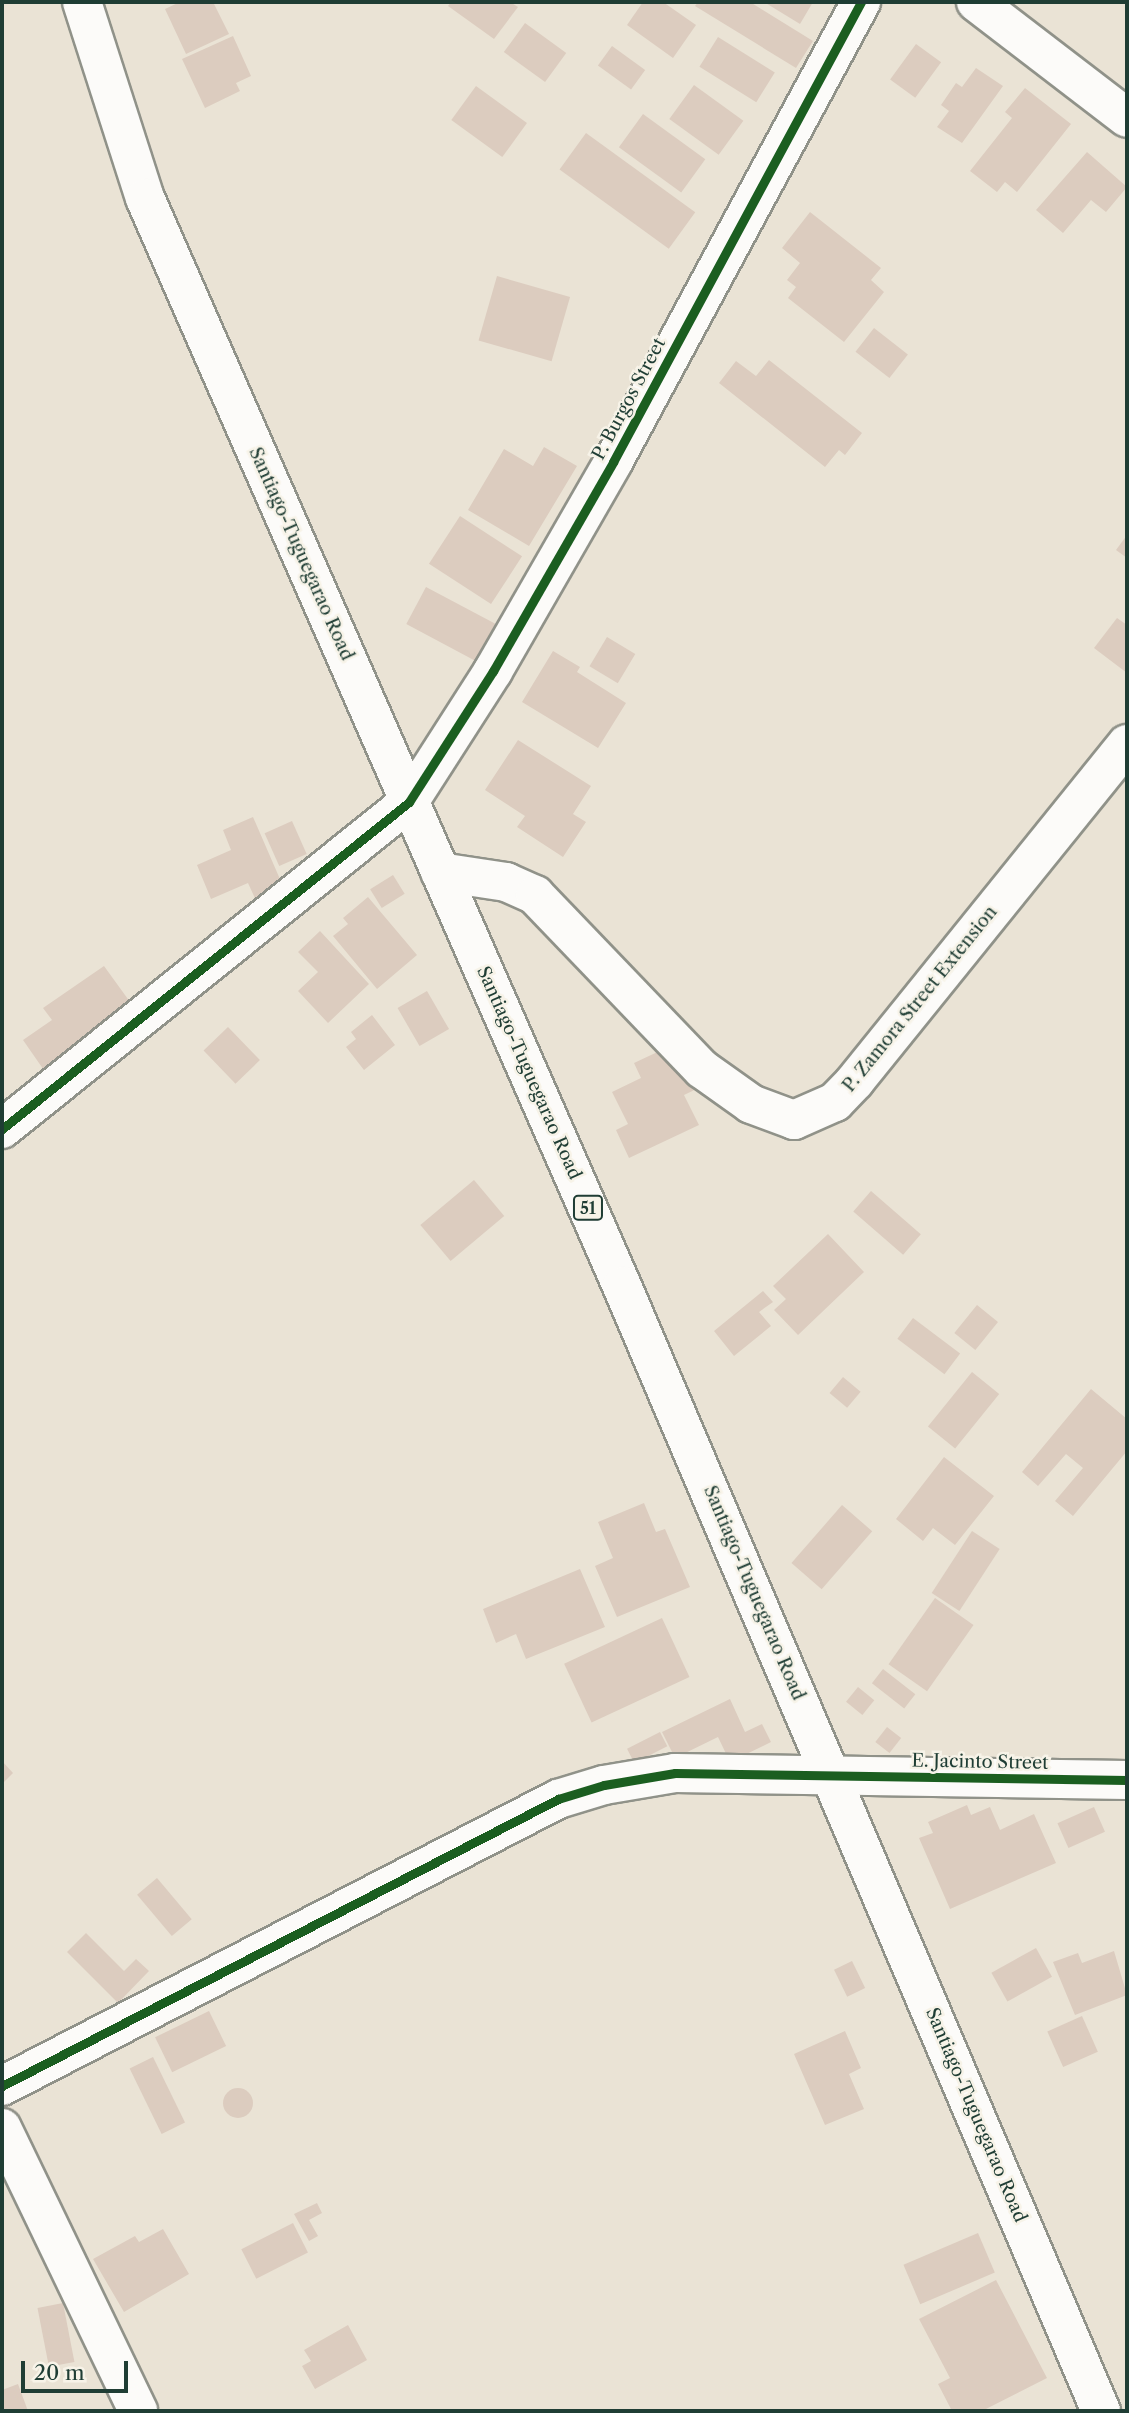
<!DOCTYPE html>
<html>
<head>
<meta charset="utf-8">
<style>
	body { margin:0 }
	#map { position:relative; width:1129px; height:2413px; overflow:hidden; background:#eae3d5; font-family:"Libre Caslon Text",serif }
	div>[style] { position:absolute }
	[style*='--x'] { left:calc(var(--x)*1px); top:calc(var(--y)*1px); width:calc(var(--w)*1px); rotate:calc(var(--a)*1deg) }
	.building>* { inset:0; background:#dcccbf; transform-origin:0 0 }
	.round { border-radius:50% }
	.roads { filter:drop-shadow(2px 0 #909289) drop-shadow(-2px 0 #909289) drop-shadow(0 2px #909289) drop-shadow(0 -2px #909289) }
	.minor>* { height:38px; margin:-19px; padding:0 19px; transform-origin:19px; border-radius:19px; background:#fcfbf9 }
	.highway>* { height:38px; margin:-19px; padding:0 19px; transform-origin:19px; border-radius:19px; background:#fcfbf9 }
	.cycleway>* { height:9px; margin:-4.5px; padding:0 4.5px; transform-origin:4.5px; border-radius:4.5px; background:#1b5e20 }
	span { translate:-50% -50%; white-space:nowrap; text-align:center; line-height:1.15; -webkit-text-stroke:5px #f7f3e8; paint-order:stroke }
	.shield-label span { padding:2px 5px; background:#f7f3e8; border:2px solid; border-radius:5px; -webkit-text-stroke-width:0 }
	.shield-label { font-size:16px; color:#1f3d34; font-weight:700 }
	.street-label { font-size:18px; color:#1f3d34 }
	.frame { position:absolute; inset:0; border:4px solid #1f3d34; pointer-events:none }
	.scale { position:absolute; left:21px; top:2361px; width:107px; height:32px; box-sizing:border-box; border:4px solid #1f3d34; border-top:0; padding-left:9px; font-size:21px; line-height:24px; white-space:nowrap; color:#1f3d34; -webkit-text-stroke:5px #f7f3e8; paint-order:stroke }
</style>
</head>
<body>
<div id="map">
	<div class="building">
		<i style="clip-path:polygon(180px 2px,213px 2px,229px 34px,186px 54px,165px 9px)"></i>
		<i style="clip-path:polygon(451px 2px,510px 2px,518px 7px,494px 39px,448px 6px)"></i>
		<i style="clip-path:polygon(643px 2px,663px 2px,696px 25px,673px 58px,627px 25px)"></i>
		<i style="clip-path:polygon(698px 2px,750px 2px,813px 41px,796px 68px,695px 6px)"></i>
		<i style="clip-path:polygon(764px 2px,813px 2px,800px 24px)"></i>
		<i style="left:525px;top:23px;width:51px;height:36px;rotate:36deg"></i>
		<i style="clip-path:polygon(233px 36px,251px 76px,236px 83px,240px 91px,205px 108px,182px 59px)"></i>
		<i style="left:718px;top:37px;width:67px;height:35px;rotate:32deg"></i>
		<i style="left:916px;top:44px;width:31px;height:44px;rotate:36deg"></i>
		<i style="left:612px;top:46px;width:41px;height:24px;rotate:36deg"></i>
		<i style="clip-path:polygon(976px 68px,1003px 86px,962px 143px,937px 127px,949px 111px,941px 105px,956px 83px,962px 87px)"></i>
		<i style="left:694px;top:85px;width:61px;height:42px;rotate:36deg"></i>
		<i style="left:476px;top:86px;width:63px;height:42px;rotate:36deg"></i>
		<i style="clip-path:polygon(1025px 88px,1071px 124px,1017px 192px,1005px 182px,997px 192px,970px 171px,1012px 118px,1005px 112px)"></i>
		<i style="left:643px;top:114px;width:77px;height:41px;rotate:36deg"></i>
		<i style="left:586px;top:133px;width:135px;height:45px;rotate:36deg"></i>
		<i style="clip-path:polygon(1087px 152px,1127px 187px,1106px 212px,1091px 200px,1063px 233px,1036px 210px)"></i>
		<i style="clip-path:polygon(810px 212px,881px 268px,871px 280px,884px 292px,844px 342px,788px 298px,796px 287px,787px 280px,800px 263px,782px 248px)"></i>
		<i style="left:497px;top:276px;width:76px;height:67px;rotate:16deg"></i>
		<i style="left:874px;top:328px;width:43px;height:30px;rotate:38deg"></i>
		<i style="clip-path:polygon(769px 360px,862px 433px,845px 455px,839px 450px,825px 467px,719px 383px,736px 361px,756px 376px)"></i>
		<i style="clip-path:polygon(544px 447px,577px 466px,529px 546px,468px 510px,504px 449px,533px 466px)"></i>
		<i style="left:460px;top:516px;width:74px;height:57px;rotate:33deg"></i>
		<i style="clip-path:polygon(1127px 535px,1127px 558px,1116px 550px)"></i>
		<i style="left:426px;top:587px;width:86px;height:42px;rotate:28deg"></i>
		<i style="clip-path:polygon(1117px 618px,1127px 625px,1127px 673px,1094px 648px)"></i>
		<i style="left:607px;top:637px;width:33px;height:34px;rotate:31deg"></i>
		<i style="clip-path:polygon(553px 651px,580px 667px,577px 672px,626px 703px,598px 748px,522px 702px)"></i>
		<i style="clip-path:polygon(518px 740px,591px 786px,573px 814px,586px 822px,563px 857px,517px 827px,525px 816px,485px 790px)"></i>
		<i style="clip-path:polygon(253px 817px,286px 893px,258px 905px,248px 883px,211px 899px,197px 865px,231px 850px,223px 830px)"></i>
		<i style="left:292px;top:821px;width:36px;height:30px;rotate:66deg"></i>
		<i style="left:393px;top:875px;width:22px;height:27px;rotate:58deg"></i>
		<i style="clip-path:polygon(368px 897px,417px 955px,377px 989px,333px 936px,348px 924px,343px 918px)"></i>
		<i style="clip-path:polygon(320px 931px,369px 984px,328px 1023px,298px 991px,318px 972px,298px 952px)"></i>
		<i style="clip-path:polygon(104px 966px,138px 1013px,48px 1076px,23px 1040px,52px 1020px,43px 1008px)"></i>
		<i style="left:427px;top:991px;width:44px;height:34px;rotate:60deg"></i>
		<i style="clip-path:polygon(372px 1015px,395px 1045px,364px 1070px,346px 1047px,356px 1039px,351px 1032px)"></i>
		<i style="left:228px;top:1027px;width:46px;height:34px;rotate:46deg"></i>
		<i style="clip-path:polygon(666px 1048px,707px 1084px,684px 1095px,699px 1125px,629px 1158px,616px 1130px,628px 1124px,612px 1092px,641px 1078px,634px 1063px)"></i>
		<i style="left:474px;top:1180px;width:47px;height:70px;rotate:50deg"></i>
		<i style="left:871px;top:1191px;width:66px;height:27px;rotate:41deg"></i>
		<i style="clip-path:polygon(828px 1234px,864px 1272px,798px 1335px,774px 1310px,786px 1299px,773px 1286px)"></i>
		<i style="clip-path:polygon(763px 1291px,773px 1302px,759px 1312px,771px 1326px,734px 1356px,714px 1331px)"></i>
		<i style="left:977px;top:1305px;width:27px;height:36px;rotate:39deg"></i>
		<i style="left:913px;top:1318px;width:59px;height:26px;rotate:37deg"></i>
		<i style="left:972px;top:1372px;width:35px;height:70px;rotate:39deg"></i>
		<i style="left:843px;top:1377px;width:23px;height:21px;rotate:40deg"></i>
		<i style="clip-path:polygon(1091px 1389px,1127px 1419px,1127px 1451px,1073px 1516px,1055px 1501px,1083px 1468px,1066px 1454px,1038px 1486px,1022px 1472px)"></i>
		<i style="clip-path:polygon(944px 1457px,994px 1496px,955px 1545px,933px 1528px,923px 1541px,896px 1519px)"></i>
		<i style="clip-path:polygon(644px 1503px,656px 1532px,665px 1529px,690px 1587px,617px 1617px,595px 1566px,613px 1558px,598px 1522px)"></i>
		<i style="left:842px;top:1505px;width:40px;height:77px;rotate:41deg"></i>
		<i style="left:972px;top:1531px;width:33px;height:74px;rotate:33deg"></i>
		<i style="clip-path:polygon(580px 1569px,605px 1627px,526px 1659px,516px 1634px,496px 1643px,483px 1609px)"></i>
		<i style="left:935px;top:1598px;width:47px;height:81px;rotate:35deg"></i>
		<i style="left:662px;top:1618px;width:65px;height:108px;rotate:65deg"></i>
		<i style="left:883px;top:1669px;width:41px;height:18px;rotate:38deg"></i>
		<i style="left:858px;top:1687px;width:21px;height:19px;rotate:39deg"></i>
		<i style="clip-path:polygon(730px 1699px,745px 1732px,762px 1724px,771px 1742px,730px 1762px,718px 1737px,675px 1758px,662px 1732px)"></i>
		<i style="left:887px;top:1727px;width:18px;height:19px;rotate:38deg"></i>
		<i style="left:660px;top:1732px;width:16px;height:37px;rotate:63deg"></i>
		<i style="clip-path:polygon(2px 1761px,13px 1773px,2px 1784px)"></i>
		<i style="clip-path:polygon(967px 1805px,971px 1815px,990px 1807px,1000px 1830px,1034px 1814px,1056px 1863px,950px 1909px,919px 1838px,933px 1833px,928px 1822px)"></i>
		<i style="left:1094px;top:1807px;width:27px;height:40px;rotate:66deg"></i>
		<i style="left:157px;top:1878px;width:54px;height:26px;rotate:50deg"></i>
		<i style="clip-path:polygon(86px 1933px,124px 1971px,136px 1959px,149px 1971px,118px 2003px,67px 1952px)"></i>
		<i style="left:1036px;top:1948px;width:33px;height:51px;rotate:61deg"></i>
		<i style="clip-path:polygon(1114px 1951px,1127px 1995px,1075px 2015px,1053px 1962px,1078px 1953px,1082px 1963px)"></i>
		<i style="left:852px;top:1961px;width:30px;height:20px;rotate:64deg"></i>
		<i style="left:209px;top:2011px;width:39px;height:60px;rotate:64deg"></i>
		<i style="left:1082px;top:2016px;width:39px;height:38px;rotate:66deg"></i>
		<i style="clip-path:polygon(845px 2031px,861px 2068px,849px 2074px,864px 2109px,825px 2125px,794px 2054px)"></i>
		<i style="left:153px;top:2057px;width:73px;height:26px;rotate:64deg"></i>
		<i class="round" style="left:223px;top:2088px;width:30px;height:30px"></i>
		<i style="clip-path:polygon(317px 2203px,322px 2213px,309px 2220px,318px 2236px,309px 2241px,294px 2214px)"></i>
		<i style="left:293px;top:2223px;width:33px;height:58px;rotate:63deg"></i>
		<i style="clip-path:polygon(163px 2229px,189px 2274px,124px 2312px,93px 2259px,135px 2236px,139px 2242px)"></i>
		<i style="left:978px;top:2233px;width:43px;height:81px;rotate:67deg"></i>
		<i style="clip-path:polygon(996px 2280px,1047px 2378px,982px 2411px,952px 2411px,938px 2384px,950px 2378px,919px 2319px)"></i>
		<i style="left:63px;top:2303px;width:60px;height:26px;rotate:79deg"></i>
		<i style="clip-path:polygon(348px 2325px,367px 2360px,315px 2389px,302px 2366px,311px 2361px,304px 2350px)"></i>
		<i style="clip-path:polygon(18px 2384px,28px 2411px,2px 2411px,2px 2390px)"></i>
	</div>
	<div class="roads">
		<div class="minor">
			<i style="--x:976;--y:2;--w:190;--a:37.5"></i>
			<i style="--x:440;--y:872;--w:67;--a:8.6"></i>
			<i style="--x:506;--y:882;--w:32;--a:24"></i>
			<i style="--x:535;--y:895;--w:241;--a:46.2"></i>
			<i style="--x:702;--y:1069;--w:60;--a:35.5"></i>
			<i style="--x:751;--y:1104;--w:46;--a:20.4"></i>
			<i style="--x:794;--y:1120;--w:45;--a:-23.7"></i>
			<i style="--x:835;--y:1102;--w:29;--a:-46"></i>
			<i style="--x:855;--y:1081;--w:433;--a:-51.1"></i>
			<i style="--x:2;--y:1129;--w:522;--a:-38.78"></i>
			<i style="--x:409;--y:802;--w:156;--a:-57.3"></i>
			<i style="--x:493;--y:671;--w:241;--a:-60.1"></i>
			<i style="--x:613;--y:462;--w:523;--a:-61.67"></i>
			<i style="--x:2;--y:2086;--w:626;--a:-27.3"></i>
			<i style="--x:558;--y:1799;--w:48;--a:-16.9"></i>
			<i style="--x:604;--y:1785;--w:72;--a:-9.6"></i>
			<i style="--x:675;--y:1773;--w:452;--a:0.9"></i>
			<i style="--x:2;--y:2128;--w:314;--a:64.3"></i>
		</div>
		<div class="highway">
			<i style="--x:82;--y:2;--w:206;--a:72.2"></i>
			<i style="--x:145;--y:198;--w:1188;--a:66.33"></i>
			<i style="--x:622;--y:1286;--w:1223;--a:66.94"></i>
		</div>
	</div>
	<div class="cycleway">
		<i style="--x:2;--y:1129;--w:522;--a:-38.78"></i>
		<i style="--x:409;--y:802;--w:156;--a:-57.3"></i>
		<i style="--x:493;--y:671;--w:241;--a:-60.1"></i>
		<i style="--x:613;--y:462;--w:523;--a:-61.67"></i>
		<i style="--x:2;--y:2086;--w:626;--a:-27.3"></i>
		<i style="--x:558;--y:1799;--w:48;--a:-16.9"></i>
		<i style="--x:604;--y:1785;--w:72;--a:-9.6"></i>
		<i style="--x:675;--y:1773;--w:452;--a:0.9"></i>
	</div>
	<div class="shield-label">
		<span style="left:588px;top:1208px">51</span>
	</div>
	<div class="street-label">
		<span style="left:629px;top:399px;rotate:-62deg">P. Burgos Street</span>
		<span style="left:301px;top:554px;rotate:66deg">Santiago-Tuguegarao Road</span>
		<span style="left:920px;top:999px;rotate:-51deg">P. Zamora Street Extension</span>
		<span style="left:529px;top:1073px;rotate:66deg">Santiago-Tuguegarao Road</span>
		<span style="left:754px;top:1593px;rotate:67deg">Santiago-Tuguegarao Road</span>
		<span style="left:980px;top:1762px;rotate:1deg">E. Jacinto Street</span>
		<span style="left:976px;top:2115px;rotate:67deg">Santiago-Tuguegarao Road</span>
	</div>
	<div class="frame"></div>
	<div class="scale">20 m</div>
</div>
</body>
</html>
